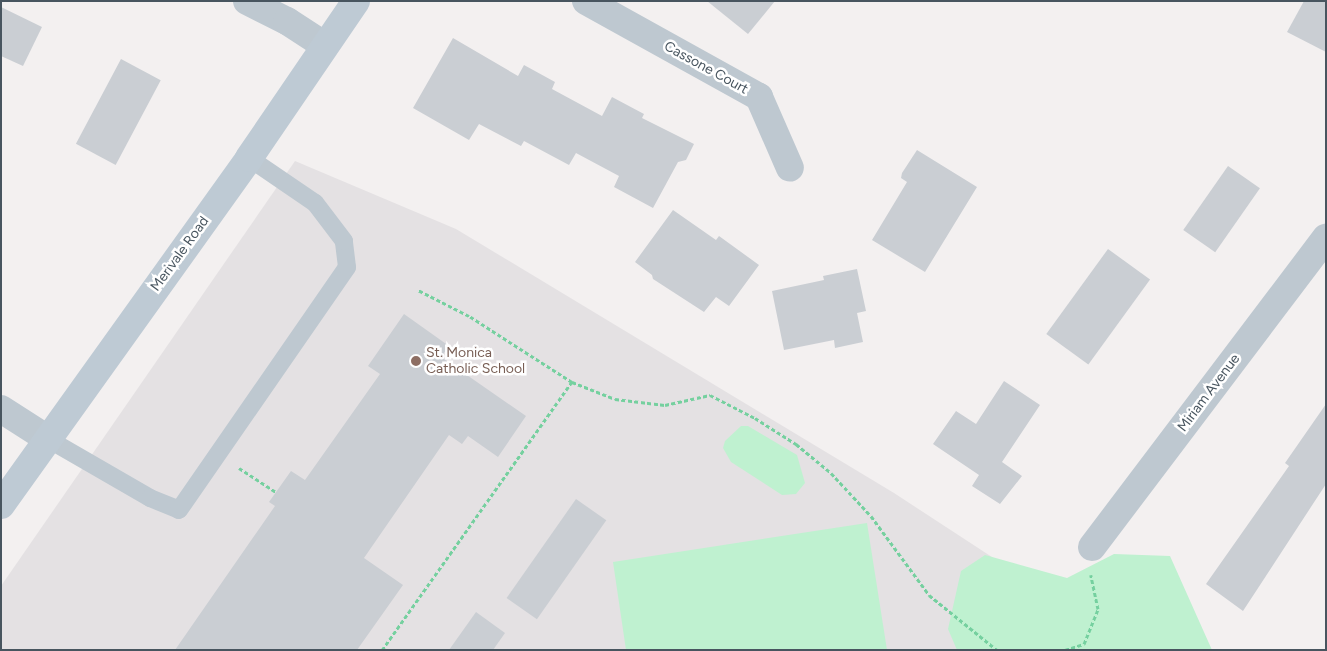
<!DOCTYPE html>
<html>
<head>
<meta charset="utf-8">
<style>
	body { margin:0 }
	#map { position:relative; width:1327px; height:651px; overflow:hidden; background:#f3f0f0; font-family:Figtree,sans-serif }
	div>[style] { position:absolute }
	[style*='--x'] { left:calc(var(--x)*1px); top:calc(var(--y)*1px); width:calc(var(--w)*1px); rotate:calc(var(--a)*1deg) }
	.education>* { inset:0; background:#e4e1e3 }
	.green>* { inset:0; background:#bff1d0 }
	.building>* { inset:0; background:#caced3; transform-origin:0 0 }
	.path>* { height:3px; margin-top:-1.5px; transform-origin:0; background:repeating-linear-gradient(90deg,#75d09f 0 4px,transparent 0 6.5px) }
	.service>* { height:18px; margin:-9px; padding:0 9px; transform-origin:9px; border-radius:9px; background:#bec8d0 }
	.minor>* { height:28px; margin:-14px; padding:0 14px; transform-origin:14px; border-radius:14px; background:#bec8d0 }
	.tertiary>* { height:28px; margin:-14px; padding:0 14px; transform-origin:14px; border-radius:14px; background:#bec8d0 }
	.secondary>* { height:28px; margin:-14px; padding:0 14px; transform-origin:14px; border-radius:14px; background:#becad4 }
	.dots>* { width:14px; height:14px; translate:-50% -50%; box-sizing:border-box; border:2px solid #fff; border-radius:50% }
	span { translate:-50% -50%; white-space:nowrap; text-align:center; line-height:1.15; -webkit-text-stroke:5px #fff; paint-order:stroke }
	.street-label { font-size:14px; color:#48555f }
	.education-label { font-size:14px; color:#785e54 }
	.left { translate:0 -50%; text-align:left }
	.frame { position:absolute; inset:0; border:2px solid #48555f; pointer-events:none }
</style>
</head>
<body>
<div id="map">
	<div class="education">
		<i style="clip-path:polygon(295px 161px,456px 229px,894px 493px,1134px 650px,1px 650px,1px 586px)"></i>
	</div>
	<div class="green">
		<i style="clip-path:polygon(741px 426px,748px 426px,797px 455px,805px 483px,796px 494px,782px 495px,731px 462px,723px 448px,725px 441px)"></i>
		<i style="clip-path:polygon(867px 523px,887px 650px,626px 650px,613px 562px)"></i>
		<i style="clip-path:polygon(1114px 554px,1170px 556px,1212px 650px,957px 650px,948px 629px,961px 571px,985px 555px,1067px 578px)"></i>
	</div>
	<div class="building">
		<i style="clip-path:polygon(707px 1px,775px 1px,748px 34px)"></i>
		<i style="clip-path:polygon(1304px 1px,1326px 1px,1326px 52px,1287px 32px)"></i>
		<i style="clip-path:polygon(1px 7px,42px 27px,23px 66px,1px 56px)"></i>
		<i style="clip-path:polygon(453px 38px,518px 76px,524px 65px,555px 82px,552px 89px,602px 116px,612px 97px,644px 114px,642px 118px,694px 144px,686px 160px,678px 162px,653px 208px,614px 187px,619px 176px,576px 153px,569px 165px,524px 141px,521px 146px,479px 124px,469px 140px,413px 108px)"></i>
		<i style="left:121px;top:59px;width:45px;height:96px;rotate:28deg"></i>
		<i style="clip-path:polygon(917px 150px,977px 187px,925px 272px,872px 240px,907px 182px,901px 178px,902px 173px)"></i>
		<i style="left:1228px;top:166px;width:39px;height:78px;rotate:35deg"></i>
		<i style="clip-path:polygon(673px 210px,716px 240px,719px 236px,759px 265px,729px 306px,716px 297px,704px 312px,653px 279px,652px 275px,635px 262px)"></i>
		<i style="left:1108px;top:249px;width:52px;height:105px;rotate:36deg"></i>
		<i style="clip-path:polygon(857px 269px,866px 311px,857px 313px,863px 342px,835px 348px,834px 340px,784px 350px,772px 291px,824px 280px,823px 276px)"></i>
		<i style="clip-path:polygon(404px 314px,449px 346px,441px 357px,526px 416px,498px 457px,468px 436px,462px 444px,449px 435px,364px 558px,403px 585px,357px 650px,175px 650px,275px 506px,269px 502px,291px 471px,305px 480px,380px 374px,368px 366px)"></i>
		<i style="clip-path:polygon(1004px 381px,1040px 405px,1002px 462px,1022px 476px,1000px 504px,972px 486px,979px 475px,933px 444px,956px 411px,976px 424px)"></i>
		<i style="clip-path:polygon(1326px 404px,1326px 484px,1243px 611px,1206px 584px,1289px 466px,1285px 463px)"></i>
		<i style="left:576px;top:499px;width:37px;height:121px;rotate:35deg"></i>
		<i style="clip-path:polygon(476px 612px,505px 633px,493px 650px,449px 650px)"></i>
	</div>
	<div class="path">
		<i style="--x:572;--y:382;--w:46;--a:21.6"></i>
		<i style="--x:615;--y:399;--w:50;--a:6.8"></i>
		<i style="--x:665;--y:405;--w:46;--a:-12.5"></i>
		<i style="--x:710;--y:395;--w:51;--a:27.1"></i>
		<i style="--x:755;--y:418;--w:49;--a:32.4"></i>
		<i style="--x:796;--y:444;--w:45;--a:39.6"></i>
		<i style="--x:831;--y:473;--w:59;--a:47.1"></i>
		<i style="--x:871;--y:516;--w:98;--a:53.7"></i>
		<i style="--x:929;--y:595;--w:87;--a:39"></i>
		<i style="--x:239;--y:468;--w:44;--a:33"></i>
		<i style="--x:382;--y:650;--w:329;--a:-54.7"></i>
		<i style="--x:572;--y:382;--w:122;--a:-147.3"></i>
		<i style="--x:469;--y:316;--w:57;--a:-153"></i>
		<i style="--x:1065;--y:650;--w:20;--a:-18"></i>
		<i style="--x:1084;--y:644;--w:38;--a:-68"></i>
		<i style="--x:1098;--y:609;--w:35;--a:-102"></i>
	</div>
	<div class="service">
		<i style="--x:48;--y:439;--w:118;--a:30"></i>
		<i style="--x:150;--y:498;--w:31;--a:22"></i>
		<i style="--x:179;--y:510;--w:295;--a:-55.3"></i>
		<i style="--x:347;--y:267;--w:26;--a:-97"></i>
		<i style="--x:344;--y:241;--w:48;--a:-127.3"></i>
		<i style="--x:315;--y:203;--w:80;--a:-145.7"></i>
	</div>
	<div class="minor">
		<i style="--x:247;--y:1;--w:45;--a:26.6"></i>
		<i style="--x:287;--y:21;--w:44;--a:33"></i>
		<i style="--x:586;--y:1;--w:198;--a:29"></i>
		<i style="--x:759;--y:97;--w:77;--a:66.4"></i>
		<i style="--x:1092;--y:547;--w:388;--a:-52.9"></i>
	</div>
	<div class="tertiary">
		<i style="--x:1;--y:409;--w:56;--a:32.6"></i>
	</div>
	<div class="secondary">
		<i style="--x:1;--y:505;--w:427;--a:-54.4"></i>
		<i style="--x:249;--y:158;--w:190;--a:-55.7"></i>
	</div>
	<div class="dots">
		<i style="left:416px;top:361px;background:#8d6e63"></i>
	</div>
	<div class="street-label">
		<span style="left:706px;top:68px;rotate:29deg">Cassone Court</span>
		<span style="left:180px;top:254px;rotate:-54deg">Merivale Road</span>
		<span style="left:1209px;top:393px;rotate:-53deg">Miriam Avenue</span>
	</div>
	<div class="education-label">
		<span class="left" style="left:426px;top:361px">St. Monica<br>Catholic School</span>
	</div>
	<div class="frame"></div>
</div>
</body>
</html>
